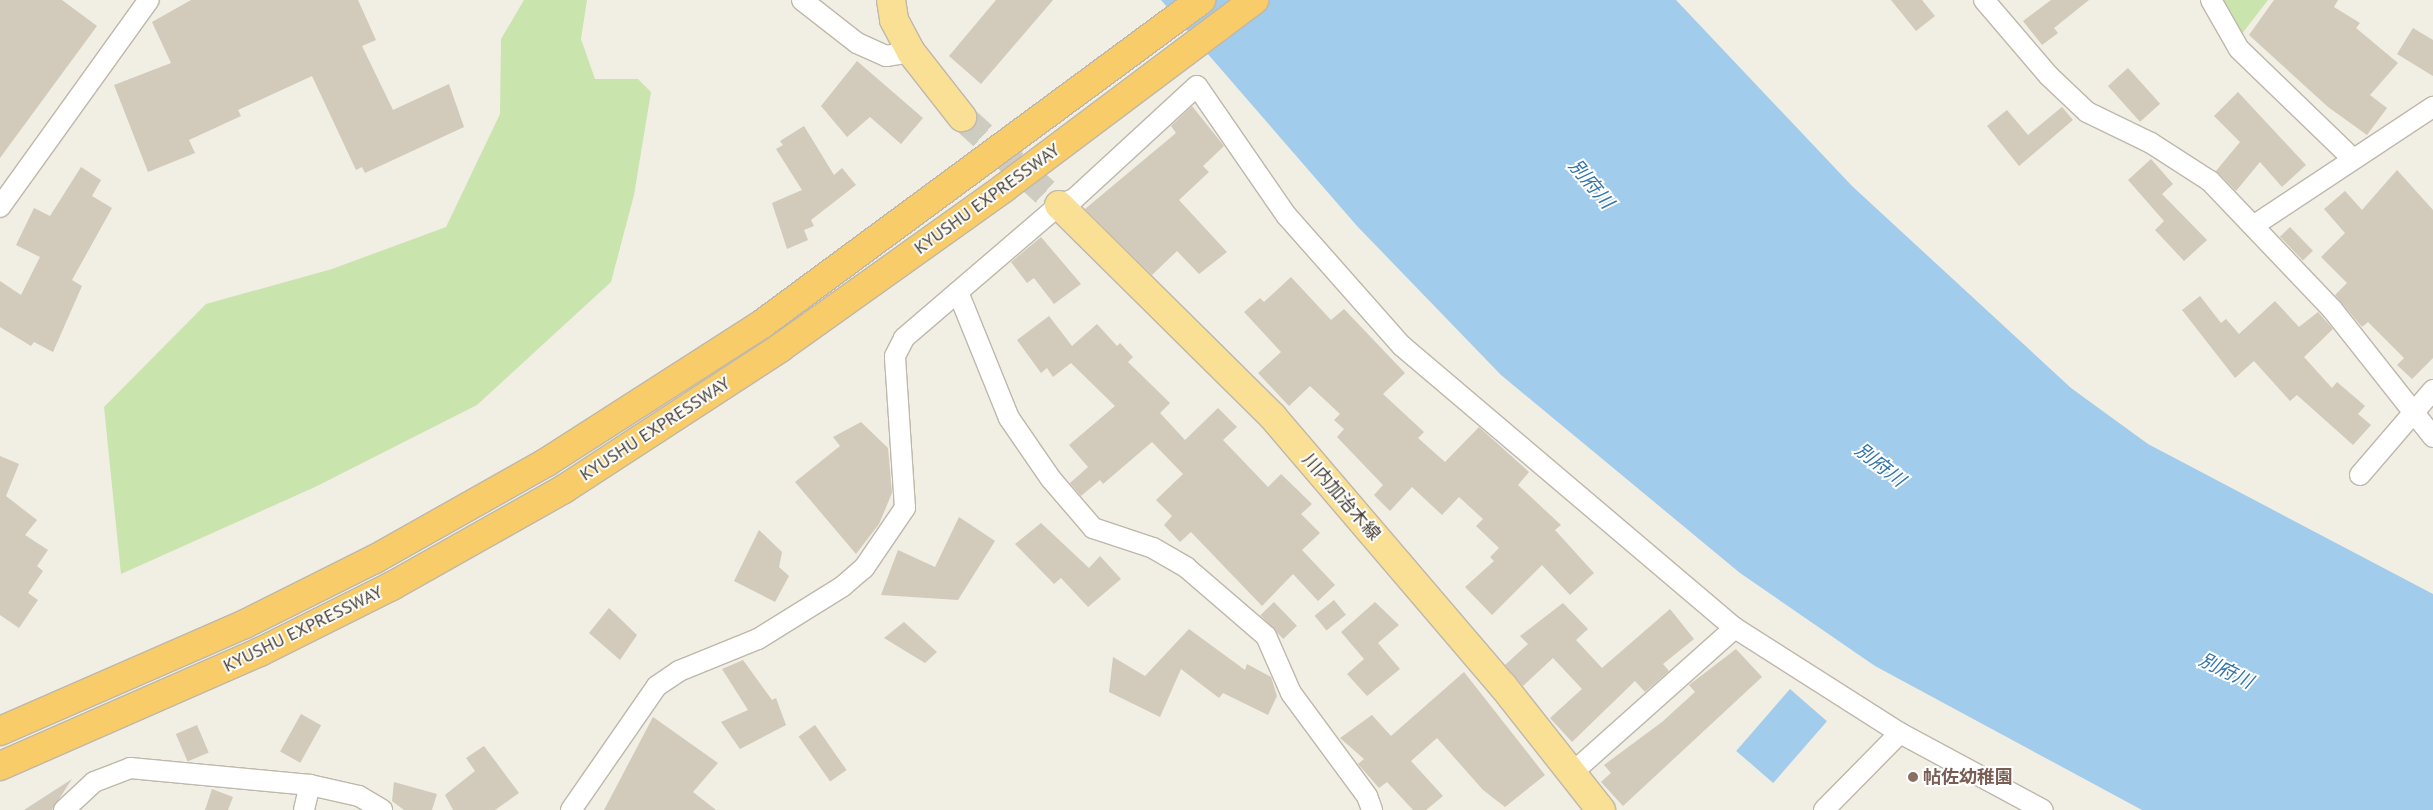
<!DOCTYPE html>
<html>
<head>
<meta charset="utf-8">
<style>
	body { margin:0 }
	#map { position:relative; width:2433px; height:810px; overflow:hidden; background:#f1eee4; font-family:"PT Sans","Noto Sans JP",sans-serif }
	div>[style] { position:absolute }
	[style*='--x'] { left:calc(var(--x)*1px); top:calc(var(--y)*1px); width:calc(var(--w)*1px); rotate:calc(var(--a)*1deg) }
	.green>* { inset:0; background:#cae4ae }
	.water>* { inset:0; background:#a2ccec; transform-origin:0 0 }
	.building>* { inset:0; background:#d2caba; transform-origin:0 0 }
	.primary-tunnel>* { height:28px; margin-top:-14px; transform-origin:0; background:repeating-linear-gradient(90deg,#cecbc1 0 28px,transparent 0 42px) }
	.roads { filter:drop-shadow(1px 0 #bfb8aa) drop-shadow(-1px 0 #bfb8aa) drop-shadow(0 1px #bfb8aa) drop-shadow(0 -1px #bfb8aa) }
	.minor>* { height:20px; margin:-10px; padding:0 10px; transform-origin:10px; border-radius:10px; background:#fff }
	.primary>* { height:28px; margin:-14px; padding:0 14px; transform-origin:14px; border-radius:14px; background:#fae095 }
	.motorway>* { height:28px; margin:-14px; padding:0 14px; transform-origin:14px; border-radius:14px; background:#f8cc69 }
	.dots>* { width:14px; height:14px; translate:-50% -50%; box-sizing:border-box; border:2px solid #fff; border-radius:50% }
	span { translate:-50% -50%; white-space:nowrap; text-align:center; line-height:1.15; -webkit-text-stroke:4px #fff; paint-order:stroke }
	.street-label { font-size:18px; color:#433e34 }
	.education-label { font-size:18px; color:#785e54; font-weight:700 }
	.left { translate:0 -50%; text-align:left }
	.water-label { font-size:19px; color:#3374aa; font-style:italic }
</style>
</head>
<body>
<div id="map">
	<div class="green">
		<i style="clip-path:polygon(524px 0,587px 0,581px 39px,595px 79px,638px 79px,651px 92px,634px 195px,611px 282px,477px 405px,315px 487px,121px 574px,104px 407px,206px 304px,332px 269px,446px 227px,500px 114px,501px 39px)"></i>
		<i style="clip-path:polygon(2218px 0,2268px 0,2241px 35px)"></i>
	</div>
	<div class="water">
		<i style="clip-path:polygon(1161px 0,1676px 0,1852px 186px,2071px 388px,2148px 444px,2433px 594px,2433px 810px,2142px 810px,1875px 666px,1740px 573px,1501px 375px,1357px 226px)"></i>
		<i style="left:1790px;top:689px;width:49px;height:82px;rotate:41deg"></i>
	</div>
	<div class="building">
		<i style="clip-path:polygon(0 0,62px 0,97px 26px,0 158px)"></i>
		<i style="clip-path:polygon(191px 0,358px 0,376px 40px,362px 46px,393px 110px,449px 84px,464px 127px,365px 173px,362px 167px,356px 170px,312px 76px,238px 110px,241px 116px,189px 140px,195px 153px,148px 172px,114px 85px,171px 63px,152px 22px)"></i>
		<i style="clip-path:polygon(996px 0,1053px 0,981px 84px,949px 56px)"></i>
		<i style="clip-path:polygon(1891px 0,1922px 0,1935px 16px,1916px 31px)"></i>
		<i style="clip-path:polygon(2051px 0,2089px 0,2054px 28px,2058px 33px,2042px 45px,2023px 21px)"></i>
		<i style="clip-path:polygon(2274px 0,2338px 0,2334px 7px,2360px 23px,2356px 28px,2398px 63px,2370px 95px,2387px 108px,2367px 135px,2328px 107px,2249px 35px)"></i>
		<i style="clip-path:polygon(2413px 28px,2433px 40px,2433px 76px,2397px 54px)"></i>
		<i style="clip-path:polygon(857px 61px,923px 118px,901px 144px,870px 117px,847px 137px,821px 106px)"></i>
		<i style="left:2128px;top:68px;width:48px;height:27px;rotate:48deg"></i>
		<i style="clip-path:polygon(2238px 92px,2306px 165px,2282px 187px,2260px 162px,2236px 191px,2216px 171px,2240px 142px,2214px 116px)"></i>
		<i style="clip-path:polygon(1192px 106px,1224px 146px,1203px 166px,1209px 172px,1179px 200px,1227px 252px,1199px 274px,1177px 251px,1152px 275px,1085px 209px,1176px 133px,1171px 126px)"></i>
		<i style="clip-path:polygon(2062px 107px,2073px 120px,2019px 166px,1987px 126px,2007px 110px,2028px 135px)"></i>
		<i style="clip-path:polygon(804px 126px,834px 175px,842px 168px,856px 185px,811px 220px,814px 226px,804px 230px,808px 240px,787px 249px,772px 203px,802px 190px,776px 149px,783px 145px,780px 141px)"></i>
		<i style="clip-path:polygon(2151px 159px,2173px 184px,2162px 194px,2207px 240px,2184px 261px,2155px 230px,2164px 221px,2128px 180px)"></i>
		<i style="clip-path:polygon(81px 167px,101px 180px,92px 196px,112px 208px,72px 280px,82px 286px,53px 352px,34px 342px,31px 346px,0 327px,0 281px,21px 295px,40px 257px,16px 245px,34px 208px,50px 216px)"></i>
		<i style="clip-path:polygon(2397px 170px,2433px 210px,2433px 358px,2412px 379px,2397px 365px,2404px 358px,2368px 322px,2362px 327px,2335px 295px,2347px 283px,2321px 257px,2345px 233px,2324px 209px,2345px 191px,2362px 210px)"></i>
		<i style="left:2290px;top:227px;width:33px;height:14px;rotate:46deg"></i>
		<i style="clip-path:polygon(1041px 237px,1081px 284px,1054px 304px,1034px 278px,1027px 283px,1011px 262px)"></i>
		<i style="clip-path:polygon(1291px 277px,1331px 320px,1344px 309px,1405px 373px,1383px 394px,1424px 432px,1418px 438px,1445px 462px,1479px 427px,1529px 472px,1518px 485px,1561px 525px,1555px 530px,1594px 573px,1570px 595px,1542px 565px,1492px 615px,1465px 587px,1494px 561px,1490px 557px,1499px 548px,1476px 526px,1483px 519px,1459px 497px,1442px 515px,1412px 487px,1390px 511px,1374px 495px,1383px 485px,1337px 437px,1344px 429px,1334px 420px,1340px 414px,1310px 386px,1289px 406px,1258px 373px,1281px 352px,1244px 312px,1260px 298px,1264px 302px)"></i>
		<i style="clip-path:polygon(2200px 296px,2221px 323px,2226px 319px,2239px 334px,2275px 301px,2299px 327px,2318px 312px,2333px 329px,2304px 357px,2332px 388px,2337px 382px,2365px 406px,2358px 414px,2371px 425px,2353px 445px,2297px 395px,2290px 401px,2254px 361px,2235px 378px,2182px 310px)"></i>
		<i style="clip-path:polygon(1049px 316px,1072px 346px,1097px 324px,1117px 346px,1120px 343px,1133px 357px,1128px 362px,1170px 403px,1160px 413px,1185px 440px,1218px 408px,1237px 427px,1223px 440px,1268px 487px,1281px 474px,1312px 504px,1301px 514px,1320px 533px,1302px 550px,1335px 585px,1318px 601px,1293px 574px,1262px 606px,1191px 532px,1180px 542px,1164px 525px,1172px 516px,1156px 500px,1183px 474px,1152px 442px,1103px 484px,1100px 480px,1081px 496px,1070px 483px,1088px 467px,1069px 445px,1115px 406px,1071px 363px,1053px 377px,1047px 368px,1041px 373px,1017px 340px)"></i>
		<i style="clip-path:polygon(861px 422px,888px 448px,892px 493px,879px 524px,856px 554px,795px 482px,840px 446px,833px 437px)"></i>
		<i style="clip-path:polygon(0 456px,19px 464px,6px 496px,37px 520px,25px 535px,48px 550px,37px 566px,43px 571px,28px 593px,38px 600px,19px 628px,0 615px)"></i>
		<i style="clip-path:polygon(959px 517px,995px 541px,958px 600px,881px 595px,898px 550px,935px 567px)"></i>
		<i style="clip-path:polygon(1041px 523px,1089px 568px,1100px 556px,1121px 579px,1088px 607px,1061px 578px,1054px 584px,1015px 544px)"></i>
		<i style="clip-path:polygon(759px 530px,782px 552px,779px 567px,789px 576px,775px 602px,734px 581px)"></i>
		<i style="left:1334px;top:600px;width:19px;height:25px;rotate:51deg"></i>
		<i style="left:1274px;top:602px;width:33px;height:19px;rotate:46deg"></i>
		<i style="clip-path:polygon(1375px 602px,1399px 625px,1378px 643px,1400px 669px,1367px 696px,1347px 674px,1364px 659px,1341px 632px)"></i>
		<i style="clip-path:polygon(1563px 603px,1588px 629px,1576px 640px,1602px 668px,1670px 609px,1694px 639px,1663px 664px,1669px 671px,1645px 692px,1635px 681px,1572px 742px,1550px 718px,1582px 689px,1553px 658px,1523px 686px,1505px 665px,1528px 644px,1520px 636px)"></i>
		<i style="clip-path:polygon(609px 608px,637px 635px,620px 660px,589px 633px)"></i>
		<i style="clip-path:polygon(904px 622px,937px 652px,925px 663px,884px 638px)"></i>
		<i style="clip-path:polygon(1189px 629px,1245px 670px,1247px 664px,1271px 677px,1277px 696px,1268px 715px,1223px 693px,1219px 698px,1181px 669px,1160px 717px,1109px 692px,1113px 657px,1145px 676px)"></i>
		<i style="clip-path:polygon(1736px 649px,1762px 677px,1623px 806px,1601px 782px,1611px 773px,1604px 765px,1662px 722px,1695px 692px,1689px 685px)"></i>
		<i style="clip-path:polygon(743px 660px,772px 700px,776px 698px,786px 725px,740px 749px,721px 722px,748px 710px,722px 669px)"></i>
		<i style="clip-path:polygon(1464px 672px,1545px 775px,1505px 807px,1483px 790px,1437px 738px,1411px 761px,1443px 796px,1426px 810px,1413px 810px,1387px 782px,1379px 788px,1358px 764px,1364px 759px,1340px 738px,1372px 715px,1391px 736px)"></i>
		<i style="left:301px;top:714px;width:23px;height:43px;rotate:29deg"></i>
		<i style="clip-path:polygon(653px 717px,718px 763px,693px 792px,716px 810px,604px 810px)"></i>
		<i style="left:197px;top:725px;width:30px;height:23px;rotate:67deg"></i>
		<i style="left:815px;top:725px;width:55px;height:20px;rotate:55deg"></i>
		<i style="clip-path:polygon(484px 746px,519px 793px,495px 810px,453px 810px,445px 795px,475px 771px,466px 758px)"></i>
		<i style="clip-path:polygon(72px 779px,52px 810px,24px 810px)"></i>
		<i style="clip-path:polygon(394px 782px,437px 794px,432px 810px,404px 810px,392px 801px)"></i>
		<i style="clip-path:polygon(212px 789px,233px 797px,228px 810px,205px 810px)"></i>
	</div>
	<div class="primary-tunnel">
		<i style="--x:962;--y:117;--w:131;--a:42.2"></i>
	</div>
	<div class="roads">
		<div class="minor">
			<i style="--x:802;--y:0;--w:70;--a:38"></i>
			<i style="--x:857;--y:43;--w:32;--a:24"></i>
			<i style="--x:886;--y:56;--w:25;--a:-9"></i>
			<i style="--x:1984;--y:0;--w:100;--a:49.5"></i>
			<i style="--x:2049;--y:76;--w:52;--a:43.5"></i>
			<i style="--x:2087;--y:112;--w:71;--a:25.8"></i>
			<i style="--x:2151;--y:143;--w:70;--a:32.8"></i>
			<i style="--x:2210;--y:181;--w:177;--a:46.4"></i>
			<i style="--x:2332;--y:309;--w:163;--a:51.7"></i>
			<i style="--x:2211;--y:0;--w:56;--a:60.3"></i>
			<i style="--x:2239;--y:49;--w:157;--a:44"></i>
			<i style="--x:0;--y:207;--w:255;--a:-54.3"></i>
			<i style="--x:2253;--y:226;--w:216;--a:-33.5"></i>
			<i style="--x:958;--y:292;--w:136;--a:68"></i>
			<i style="--x:1009;--y:418;--w:74;--a:55.5"></i>
			<i style="--x:1051;--y:479;--w:65;--a:49.4"></i>
			<i style="--x:1093;--y:528;--w:63;--a:18.4"></i>
			<i style="--x:1153;--y:548;--w:39;--a:30"></i>
			<i style="--x:1187;--y:568;--w:104;--a:40.7"></i>
			<i style="--x:1266;--y:636;--w:62;--a:66.3"></i>
			<i style="--x:1291;--y:693;--w:128;--a:53.6"></i>
			<i style="--x:1367;--y:796;--w:15;--a:70"></i>
			<i style="--x:2360;--y:475;--w:112;--a:-49.3"></i>
			<i style="--x:1572;--y:773;--w:218;--a:-41.7"></i>
			<i style="--x:64;--y:810;--w:41;--a:-43"></i>
			<i style="--x:94;--y:782;--w:39;--a:-21"></i>
			<i style="--x:130;--y:768;--w:181;--a:5.4"></i>
			<i style="--x:310;--y:785;--w:50;--a:12.7"></i>
			<i style="--x:359;--y:796;--w:27;--a:31"></i>
			<i style="--x:304;--y:810;--w:26;--a:-77"></i>
			<i style="--x:571;--y:810;--w:151;--a:-55.3"></i>
			<i style="--x:657;--y:686;--w:27;--a:-34"></i>
			<i style="--x:679;--y:671;--w:85;--a:-22.1"></i>
			<i style="--x:758;--y:639;--w:100;--a:-31.9"></i>
			<i style="--x:843;--y:586;--w:28;--a:-41"></i>
			<i style="--x:864;--y:568;--w:73;--a:-55.7"></i>
			<i style="--x:905;--y:508;--w:152;--a:-93.8"></i>
			<i style="--x:895;--y:356;--w:20;--a:-63"></i>
			<i style="--x:904;--y:338;--w:204;--a:-40.6"></i>
			<i style="--x:1059;--y:205;--w:16;--a:-22"></i>
			<i style="--x:1074;--y:199;--w:167;--a:-42.6"></i>
			<i style="--x:1197;--y:86;--w:157;--a:55.4"></i>
			<i style="--x:1286;--y:215;--w:175;--a:48.5"></i>
			<i style="--x:1402;--y:346;--w:436;--a:40.3"></i>
			<i style="--x:1735;--y:628;--w:196;--a:32.5"></i>
			<i style="--x:1900;--y:733;--w:162;--a:28.3"></i>
			<i style="--x:1824;--y:810;--w:108;--a:-45.4"></i>
		</div>
		<div class="primary">
			<i style="--x:891;--y:0;--w:20;--a:81"></i>
			<i style="--x:894;--y:20;--w:36;--a:62"></i>
			<i style="--x:911;--y:52;--w:83;--a:51.9"></i>
			<i style="--x:1059;--y:205;--w:301;--a:44.7"></i>
			<i style="--x:1273;--y:417;--w:354;--a:49.5"></i>
			<i style="--x:1503;--y:686;--w:158;--a:51.7"></i>
		</div>
		<div class="motorway">
			<i style="--x:0;--y:731;--w:267;--a:-23.6"></i>
			<i style="--x:245;--y:624;--w:145;--a:-26.6"></i>
			<i style="--x:375;--y:559;--w:197;--a:-29.4"></i>
			<i style="--x:547;--y:462;--w:255;--a:-32.7"></i>
			<i style="--x:762;--y:324;--w:546;--a:-36.43"></i>
			<i style="--x:0;--y:766;--w:284;--a:-23.7"></i>
			<i style="--x:260;--y:652;--w:148;--a:-26.6"></i>
			<i style="--x:392;--y:586;--w:197;--a:-29.4"></i>
			<i style="--x:564;--y:489;--w:258;--a:-33.1"></i>
			<i style="--x:780;--y:348;--w:275;--a:-35.5"></i>
			<i style="--x:1004;--y:188;--w:313;--a:-36.9"></i>
		</div>
	</div>
	<div class="dots">
		<i style="left:1913px;top:777px;background:#8d6e63"></i>
	</div>
	<div class="street-label">
		<span style="left:987px;top:199px;rotate:-36deg">KYUSHU EXPRESSWAY</span>
		<span style="left:655px;top:429px;rotate:-33deg">KYUSHU EXPRESSWAY</span>
		<span style="left:1341px;top:497px;rotate:49deg">川内加治木線</span>
		<span style="left:303px;top:629px;rotate:-26deg">KYUSHU EXPRESSWAY</span>
	</div>
	<div class="education-label">
		<span class="left" style="left:1923px;top:777px">帖佐幼稚園</span>
	</div>
	<div class="water-label">
		<span style="left:1591px;top:184px;rotate:50deg">別府川</span>
		<span style="left:1880px;top:465px;rotate:38deg">別府川</span>
		<span style="left:2226px;top:671px;rotate:26deg">別府川</span>
	</div>
</div>
</body>
</html>
